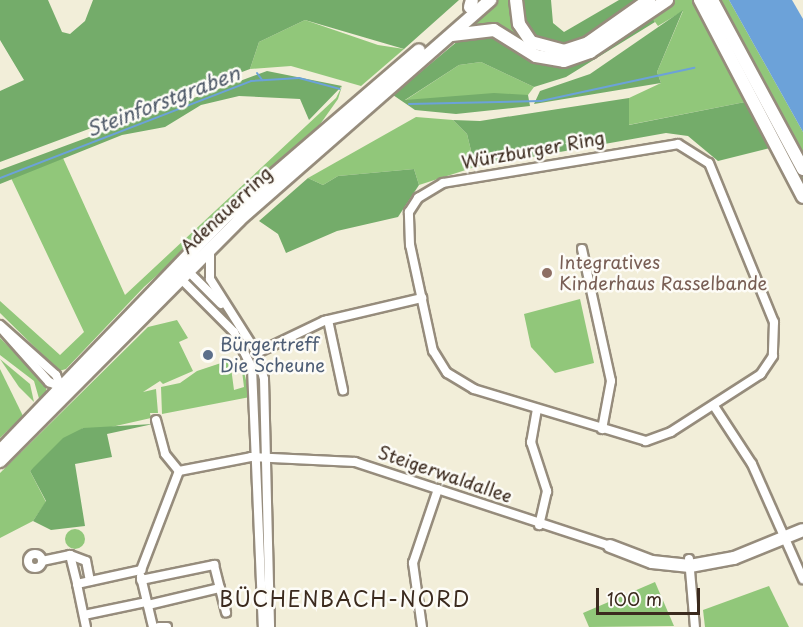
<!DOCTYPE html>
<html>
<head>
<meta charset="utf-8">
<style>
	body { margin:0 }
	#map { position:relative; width:803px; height:627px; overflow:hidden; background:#f2eed9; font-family:"Playpen Sans",sans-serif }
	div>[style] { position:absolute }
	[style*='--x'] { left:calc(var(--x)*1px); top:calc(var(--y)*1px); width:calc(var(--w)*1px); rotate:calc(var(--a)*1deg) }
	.green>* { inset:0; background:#91c77a }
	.round { border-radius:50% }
	.forest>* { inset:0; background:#74ac6a }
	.water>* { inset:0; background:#6ca2d9 }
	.stream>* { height:2px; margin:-1px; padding:0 1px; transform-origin:1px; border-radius:1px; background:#6ca2d9 }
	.roads { filter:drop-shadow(2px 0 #968c7c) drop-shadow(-2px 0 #968c7c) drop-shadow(0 2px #968c7c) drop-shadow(0 -2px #968c7c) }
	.street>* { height:8px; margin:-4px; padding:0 4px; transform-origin:4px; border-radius:4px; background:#fff }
	.street>.ring { margin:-4px; padding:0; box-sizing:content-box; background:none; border:8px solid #fff; border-radius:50% }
	.secondary>* { height:12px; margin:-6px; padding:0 6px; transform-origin:6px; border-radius:6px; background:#fff }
	.dots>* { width:16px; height:16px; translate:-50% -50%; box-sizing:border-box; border:3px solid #fdfcf7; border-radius:50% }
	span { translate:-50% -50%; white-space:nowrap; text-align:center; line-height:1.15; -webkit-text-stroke:5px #fdfcf7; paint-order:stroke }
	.street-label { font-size:18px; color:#3b2a1e }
	.education-label { font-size:18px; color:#785e54 }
	.left { translate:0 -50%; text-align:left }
	.service-label { font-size:18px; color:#4e5e75 }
	.water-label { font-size:20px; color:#4f5a69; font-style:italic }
	.quarter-label { font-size:21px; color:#3b2a1e; letter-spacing:1.5px }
	.scale { position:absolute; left:596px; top:588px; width:104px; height:27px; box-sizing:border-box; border:3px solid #3b2a1e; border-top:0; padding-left:8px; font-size:18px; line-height:21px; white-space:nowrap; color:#3b2a1e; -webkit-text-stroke:4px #fdfcf7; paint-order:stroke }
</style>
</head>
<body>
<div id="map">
	<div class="green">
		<i style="clip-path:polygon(496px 0,512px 0,530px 45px,542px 55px,491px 26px,467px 26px)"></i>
		<i style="clip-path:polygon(652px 0,729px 0,803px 132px,803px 182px,770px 148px,745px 102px,628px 125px,629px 98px,661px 83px,657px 72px,683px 11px,658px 26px,650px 15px)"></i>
		<i style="clip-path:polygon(305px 20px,378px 45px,404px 49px,361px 86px,291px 66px,250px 69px,259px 42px)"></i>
		<i style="clip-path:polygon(481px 62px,534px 87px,528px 95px,404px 101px,459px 65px)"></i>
		<i style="clip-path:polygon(342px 86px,338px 99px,311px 137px,144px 287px,66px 369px,59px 371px,0 313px,0 301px,60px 355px,84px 332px,11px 178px,63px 158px,125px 295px,336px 98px)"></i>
		<i style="clip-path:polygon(416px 117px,453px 120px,467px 134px,475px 167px,419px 185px,414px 169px,338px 176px,323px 185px,308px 178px)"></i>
		<i style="clip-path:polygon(580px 299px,594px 363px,555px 373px,531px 347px,524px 314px)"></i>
		<i style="clip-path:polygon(177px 320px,188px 338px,179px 342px,193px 371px,163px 384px,160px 381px,143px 392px,156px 389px,158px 413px,150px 413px,151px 418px,98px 430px,83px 428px,30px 471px,46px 502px,33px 521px,0 538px,0 473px,148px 327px)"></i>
		<i style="clip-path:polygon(0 338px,44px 381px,47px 392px,40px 402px,34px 381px,0 355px)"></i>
		<i style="clip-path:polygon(240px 355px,250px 397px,162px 414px,161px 387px,180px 383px,197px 371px,230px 360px,234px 390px,244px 387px)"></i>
		<i style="clip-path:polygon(0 359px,30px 384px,34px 402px,19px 387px)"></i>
		<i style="clip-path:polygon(0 369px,23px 416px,0 438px)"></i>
		<i class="round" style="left:65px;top:529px;width:20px;height:20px"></i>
		<i style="clip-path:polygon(655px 582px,674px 626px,589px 627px,583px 613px)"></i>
		<i style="clip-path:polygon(769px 586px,789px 627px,705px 627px,703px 610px)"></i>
	</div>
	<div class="forest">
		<i style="clip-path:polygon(0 0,48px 0,62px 32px,70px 34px,85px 21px,93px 0,459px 0,404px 49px,305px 20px,259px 42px,250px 69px,0 162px,0 91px,24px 80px,0 40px)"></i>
		<i style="clip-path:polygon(519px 0,551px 0,553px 23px,564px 32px,619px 0,643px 0,583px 42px,562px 47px,531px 36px,522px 23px)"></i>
		<i style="clip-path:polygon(683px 10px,657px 72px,661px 83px,534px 104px,540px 91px,590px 74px)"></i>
		<i style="clip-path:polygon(650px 15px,655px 22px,566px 77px,534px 87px,481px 62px,459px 65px,405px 100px,494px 93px,528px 95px,530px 106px,456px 114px,415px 110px,393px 95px,465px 35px,498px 36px,532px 57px)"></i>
		<i style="clip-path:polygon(267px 71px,342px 86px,309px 120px,300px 99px,239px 96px,201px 105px,165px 127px,122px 135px,0 184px,0 170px)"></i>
		<i style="clip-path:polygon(629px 98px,629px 125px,745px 102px,770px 148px,718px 161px,688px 136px,666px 133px,475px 167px,467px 134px,453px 120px,480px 121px)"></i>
		<i style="clip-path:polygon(414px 169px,419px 185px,398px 217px,337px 231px,286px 253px,278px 234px,259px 221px,308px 178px,323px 185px,338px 176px)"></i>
		<i style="clip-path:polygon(153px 424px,107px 434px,112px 457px,75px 464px,85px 526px,51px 530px,33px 521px,46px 501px,30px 471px,63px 438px,83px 428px)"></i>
	</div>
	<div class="water">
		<i style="clip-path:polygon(729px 0,792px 0,803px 19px,803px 132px)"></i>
	</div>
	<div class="stream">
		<i style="--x:257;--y:73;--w:9;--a:54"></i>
		<i style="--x:409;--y:104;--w:132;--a:-1.3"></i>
		<i style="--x:541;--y:101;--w:157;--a:-12.2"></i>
		<i style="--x:0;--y:178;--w:269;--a:-21.1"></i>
		<i style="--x:251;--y:81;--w:48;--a:-3.6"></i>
		<i style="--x:299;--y:78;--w:42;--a:15"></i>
	</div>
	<div class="roads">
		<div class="street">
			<i style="--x:678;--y:144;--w:36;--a:32"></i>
			<i style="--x:709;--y:163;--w:172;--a:67.8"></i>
			<i style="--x:774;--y:322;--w:34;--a:92"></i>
			<i style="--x:773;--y:356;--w:22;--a:124"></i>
			<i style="--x:761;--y:374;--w:107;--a:147.2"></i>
			<i style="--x:671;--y:432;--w:27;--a:160"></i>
			<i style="--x:646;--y:441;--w:180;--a:-163.2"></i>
			<i style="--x:474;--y:389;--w:31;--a:-149"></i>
			<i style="--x:447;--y:373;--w:26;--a:-122"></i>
			<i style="--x:433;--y:351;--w:108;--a:-102.2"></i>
			<i style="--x:410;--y:245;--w:33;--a:-92"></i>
			<i style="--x:409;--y:212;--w:17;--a:-57"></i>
			<i style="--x:418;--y:198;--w:29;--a:-31"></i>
			<i style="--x:443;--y:183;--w:238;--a:-9.4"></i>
			<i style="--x:582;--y:249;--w:135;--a:77.6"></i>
			<i style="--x:611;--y:381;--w:49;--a:100.6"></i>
			<i style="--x:210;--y:251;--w:28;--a:90"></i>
			<i style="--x:210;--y:279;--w:88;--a:57.6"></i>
			<i style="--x:257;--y:353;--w:27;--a:75"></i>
			<i style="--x:264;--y:379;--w:248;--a:88.6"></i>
			<i style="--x:187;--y:270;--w:48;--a:45"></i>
			<i style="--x:180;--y:278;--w:76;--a:45"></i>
			<i style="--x:234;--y:332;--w:40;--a:63.4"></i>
			<i style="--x:252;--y:368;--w:259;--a:87.6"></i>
			<i style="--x:328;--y:320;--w:72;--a:77.9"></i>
			<i style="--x:0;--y:325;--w:75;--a:41.8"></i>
			<i style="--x:56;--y:375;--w:13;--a:67"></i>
			<i style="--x:0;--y:327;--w:74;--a:48.3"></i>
			<i style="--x:49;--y:382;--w:13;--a:23"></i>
			<i style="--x:257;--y:353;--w:74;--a:-25.5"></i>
			<i style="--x:324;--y:321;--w:101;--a:-13.2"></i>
			<i style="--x:714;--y:406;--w:69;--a:56.8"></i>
			<i style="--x:752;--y:464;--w:126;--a:66.1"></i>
			<i style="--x:537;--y:409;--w:34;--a:100"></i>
			<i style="--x:531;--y:442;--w:52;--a:71.9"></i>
			<i style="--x:547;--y:491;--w:35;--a:103"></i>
			<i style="--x:156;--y:420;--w:35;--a:75"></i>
			<i style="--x:165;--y:454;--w:22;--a:51"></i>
			<i style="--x:179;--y:471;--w:73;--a:-11"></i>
			<i style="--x:251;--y:457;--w:104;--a:2.8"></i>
			<i style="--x:355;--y:462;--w:268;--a:18.2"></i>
			<i class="ring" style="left:28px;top:554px;width:6px;height:6px"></i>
			<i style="--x:689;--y:559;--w:68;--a:85"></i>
			<i style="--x:42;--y:561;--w:29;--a:-12"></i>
			<i style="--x:141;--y:577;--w:51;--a:76.5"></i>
			<i style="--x:141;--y:580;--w:75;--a:-11.6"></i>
			<i style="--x:214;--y:565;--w:49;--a:75.7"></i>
			<i style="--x:90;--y:581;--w:20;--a:-101"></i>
			<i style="--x:86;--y:561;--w:17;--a:-159"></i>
			<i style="--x:70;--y:555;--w:30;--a:76"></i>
			<i style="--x:77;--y:584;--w:66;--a:-12.3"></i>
			<i style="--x:141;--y:570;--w:106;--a:-69"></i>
			<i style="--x:77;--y:584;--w:44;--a:78.2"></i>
			<i style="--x:148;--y:605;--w:74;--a:-13.3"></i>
			<i style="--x:84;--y:615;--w:63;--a:-11.8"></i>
			<i style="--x:159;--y:627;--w:8;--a:0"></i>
			<i style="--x:422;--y:627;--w:65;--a:-98"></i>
			<i style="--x:413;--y:563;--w:78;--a:-71.3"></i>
		</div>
		<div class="secondary">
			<i style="--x:516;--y:0;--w:24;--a:83"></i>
			<i style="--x:519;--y:24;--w:22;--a:56"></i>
			<i style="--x:531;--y:42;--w:34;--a:15"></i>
			<i style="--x:564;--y:51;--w:25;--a:-18"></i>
			<i style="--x:588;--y:43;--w:75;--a:-35.2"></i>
			<i style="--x:700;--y:0;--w:222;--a:62.4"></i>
			<i style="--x:712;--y:0;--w:192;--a:61.7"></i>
			<i style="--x:470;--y:7;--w:7;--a:-74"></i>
			<i style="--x:452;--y:35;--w:42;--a:-6.8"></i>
			<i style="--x:494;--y:30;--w:49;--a:31.8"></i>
			<i style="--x:536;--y:56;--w:28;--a:10"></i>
			<i style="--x:564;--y:61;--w:28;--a:-19"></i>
			<i style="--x:590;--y:52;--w:93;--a:-34"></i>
			<i style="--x:0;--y:451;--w:323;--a:-46.1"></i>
			<i style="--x:224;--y:218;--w:257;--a:-40.7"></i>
			<i style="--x:0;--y:461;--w:339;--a:-45.2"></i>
			<i style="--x:239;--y:220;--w:334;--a:-41.2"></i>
			<i style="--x:610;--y:546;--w:45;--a:20.9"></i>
			<i style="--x:652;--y:562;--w:38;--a:6"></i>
			<i style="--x:690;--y:566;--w:45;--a:-10.3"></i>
			<i style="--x:734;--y:558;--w:74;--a:-22.1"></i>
		</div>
	</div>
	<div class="dots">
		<i style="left:547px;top:273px;background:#8d6e63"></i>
		<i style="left:208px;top:355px;background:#5c6f8a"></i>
	</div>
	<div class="street-label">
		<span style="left:533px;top:150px;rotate:-10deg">Würzburger Ring</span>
		<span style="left:226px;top:210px;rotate:-43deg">Adenauerring</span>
		<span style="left:445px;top:474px;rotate:19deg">Steigerwaldallee</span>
	</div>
	<div class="education-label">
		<span class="left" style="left:559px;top:273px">Integratives<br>Kinderhaus Rasselbande</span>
	</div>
	<div class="service-label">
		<span class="left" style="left:220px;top:355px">Bürgertreff<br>Die Scheune</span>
	</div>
	<div class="water-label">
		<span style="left:163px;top:101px;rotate:-21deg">Steinforstgraben</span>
	</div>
	<div class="quarter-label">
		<span style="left:345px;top:598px">BÜCHENBACH-NORD</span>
	</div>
	<div class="scale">100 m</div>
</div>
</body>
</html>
